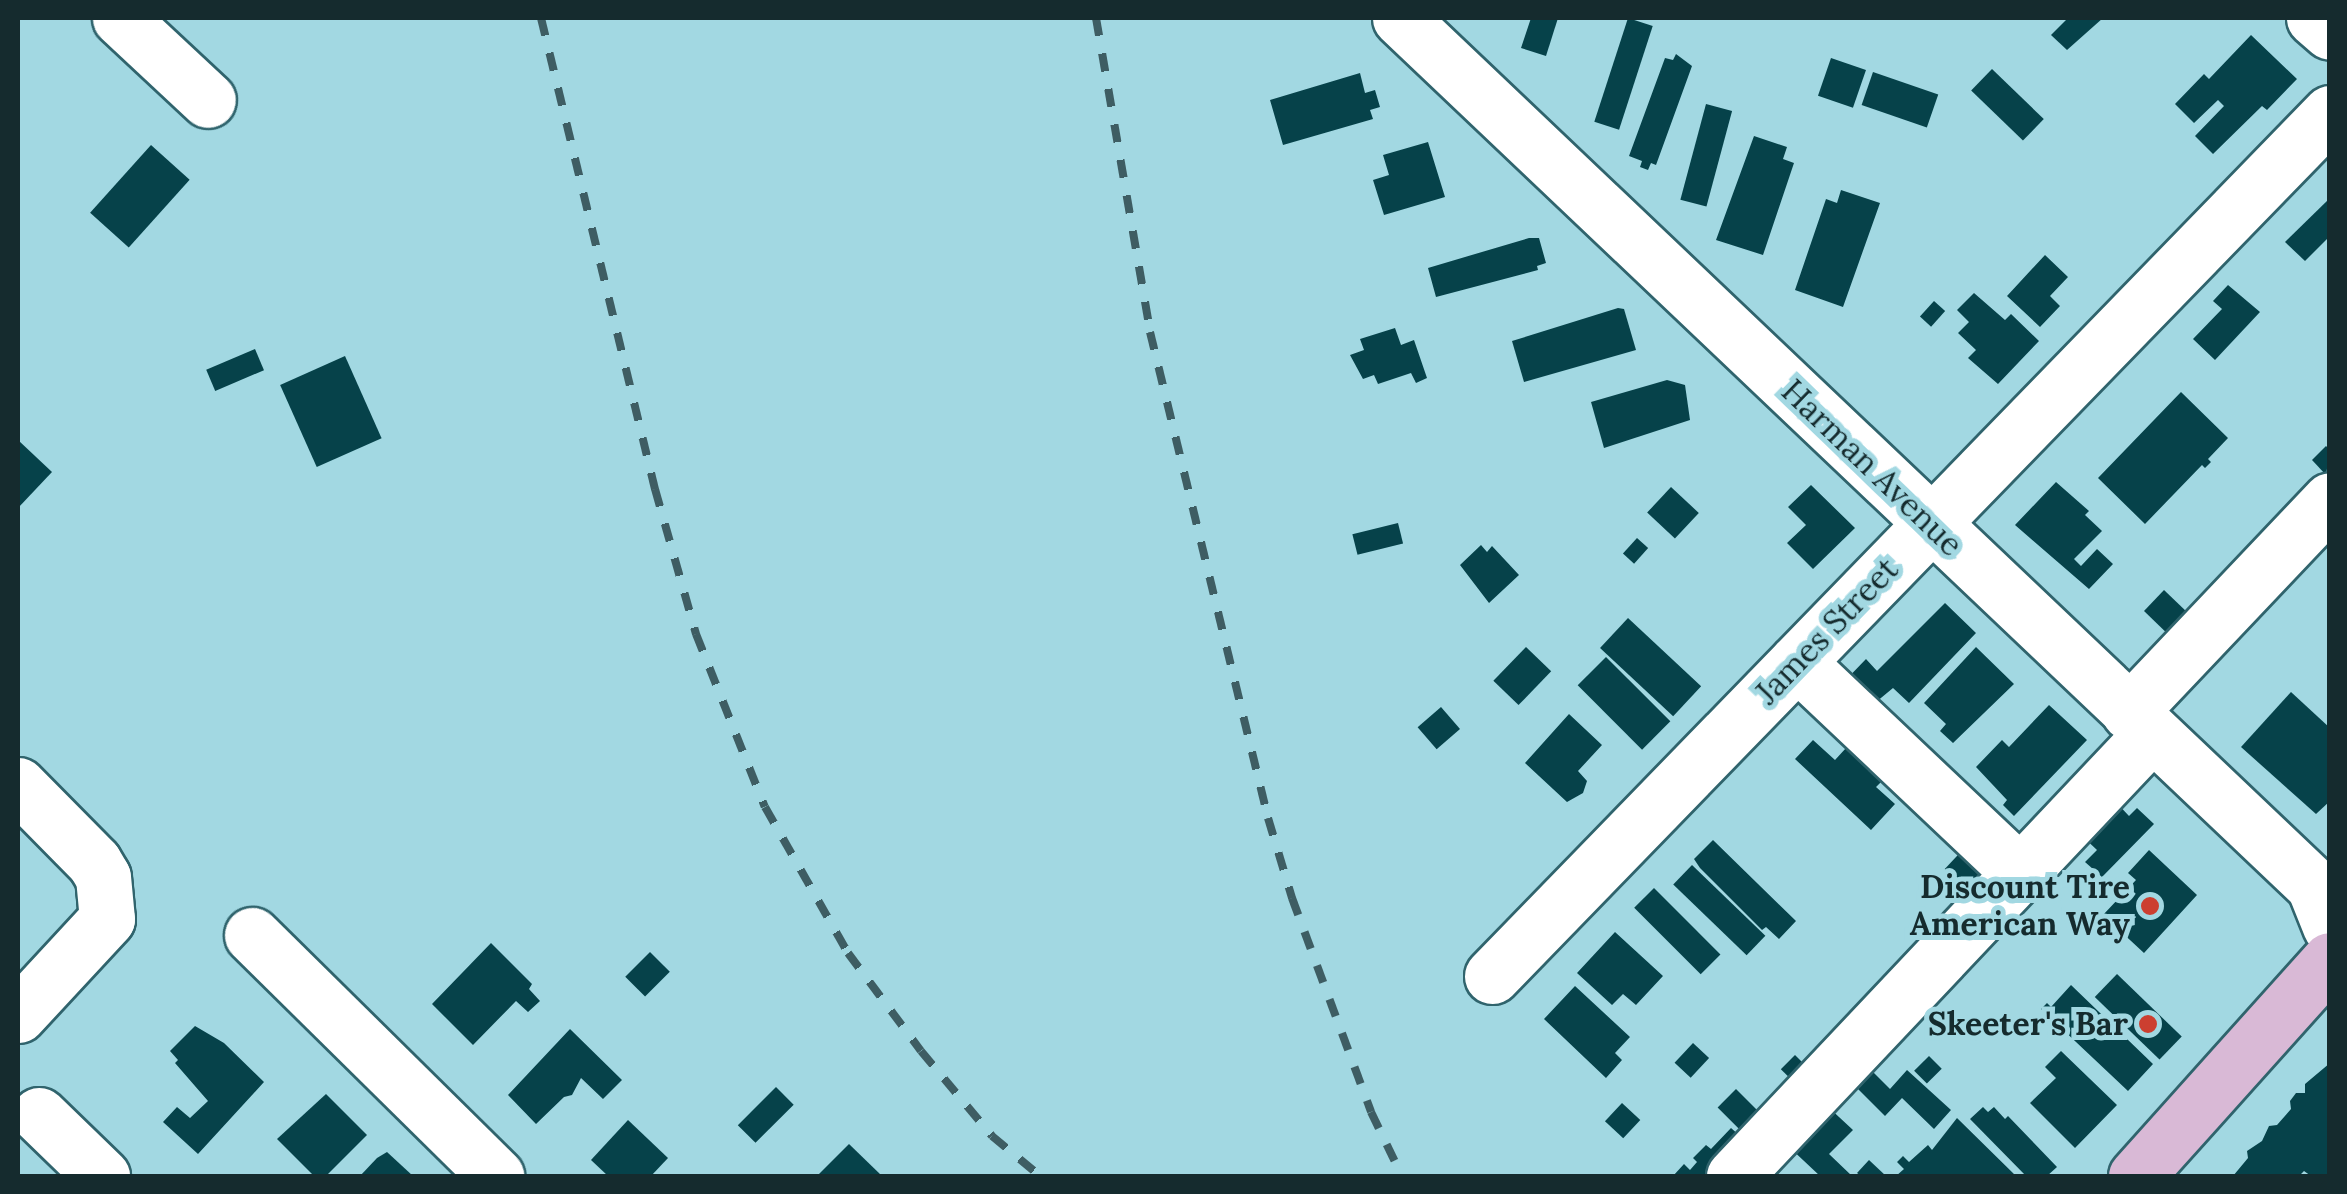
<!DOCTYPE html>
<html>
<head>
<meta charset="utf-8">
<style>
	body { margin:0 }
	#map { position:relative; width:2347px; height:1194px; overflow:hidden; background:#a2d8e2; font-family:Lora,serif }
	div>[style] { position:absolute }
	[style*='--x'] { left:calc(var(--x)*1px); top:calc(var(--y)*1px); width:calc(var(--w)*1px); rotate:calc(var(--a)*1deg) }
	.building>* { inset:0; background:#06424a; transform-origin:0 0 }
	.roads { filter:drop-shadow(2px 0 #30646d) drop-shadow(-2px 0 #30646d) drop-shadow(0 2px #30646d) drop-shadow(0 -2px #30646d) }
	.minor>* { height:55px; margin:-27.5px; padding:0 27.5px; transform-origin:27.5px; border-radius:27.5px; background:#fff }
	.major>* { height:55px; margin:-27.5px; padding:0 27.5px; transform-origin:27.5px; border-radius:27.5px; background:#d9b9d6 }
	.rail>* { height:8px; margin-top:-4px; transform-origin:0; background:repeating-linear-gradient(90deg,#3e5d63 0 18px,transparent 0 36px) }
	.dots>* { width:28px; height:28px; translate:-50% -50%; box-sizing:border-box; border:5px solid #a2d8e2; border-radius:50% }
	span { translate:-50% -50%; white-space:nowrap; text-align:center; line-height:1.15; -webkit-text-stroke:10px #a2d8e2; paint-order:stroke }
	.street-label { font-size:32px; color:#152b2e }
	.poi-label { font-size:32px; color:#152b2e; font-weight:700 }
	.right { translate:-100% -50%; text-align:right }
	.frame { position:absolute; inset:0; border:20px solid #152b2e; pointer-events:none }
</style>
</head>
<body>
<div id="map">
	<div class="building">
		<i style="clip-path:polygon(1531px 18px,1558px 18px,1546px 56px,1521px 48px)"></i>
		<i style="left:1628px;top:18px;width:26px;height:109px;rotate:18deg"></i>
		<i style="clip-path:polygon(2068px 18px,2103px 18px,2067px 50px,2051px 35px)"></i>
		<i style="clip-path:polygon(2251px 35px,2297px 79px,2267px 110px,2262px 106px,2213px 154px,2195px 136px,2224px 106px,2218px 100px,2194px 123px,2175px 104px,2204px 74px,2209px 79px)"></i>
		<i style="clip-path:polygon(1676px 54px,1692px 66px,1656px 165px,1651px 163px,1648px 170px,1640px 167px,1642px 161px,1629px 156px,1665px 58px,1673px 60px)"></i>
		<i style="left:1831px;top:58px;width:37px;height:40px;rotate:19deg"></i>
		<i style="left:1992px;top:69px;width:72px;height:30px;rotate:44deg"></i>
		<i style="left:1873px;top:72px;width:69px;height:35px;rotate:19deg"></i>
		<i style="clip-path:polygon(1360px 73px,1365px 93px,1375px 90px,1380px 107px,1370px 110px,1373px 119px,1283px 145px,1270px 100px)"></i>
		<i style="left:1706px;top:104px;width:27px;height:99px;rotate:15deg"></i>
		<i style="clip-path:polygon(1754px 136px,1787px 147px,1783px 159px,1794px 163px,1763px 255px,1716px 240px)"></i>
		<i style="clip-path:polygon(1428px 142px,1445px 197px,1384px 215px,1373px 180px,1389px 175px,1383px 155px)"></i>
		<i style="left:151px;top:145px;width:52px;height:91px;rotate:42deg"></i>
		<i style="clip-path:polygon(1841px 190px,1880px 203px,1843px 307px,1795px 290px,1826px 199px,1837px 203px)"></i>
		<i style="clip-path:polygon(2330px 198px,2330px 236px,2305px 261px,2285px 242px)"></i>
		<i style="clip-path:polygon(1529px 238px,1539px 238px,1546px 263px,1537px 266px,1538px 270px,1436px 297px,1428px 268px)"></i>
		<i style="clip-path:polygon(2045px 255px,2068px 277px,2050px 296px,2060px 306px,2040px 327px,2007px 296px)"></i>
		<i style="clip-path:polygon(2228px 285px,2260px 312px,2215px 360px,2193px 339px,2222px 309px,2213px 301px)"></i>
		<i style="clip-path:polygon(1974px 293px,2005px 320px,2011px 314px,2039px 341px,1998px 384px,1968px 358px,1976px 350px,1958px 333px,1969px 322px,1957px 310px)"></i>
		<i style="left:1934px;top:301px;width:15px;height:21px;rotate:42deg"></i>
		<i style="clip-path:polygon(1618px 308px,1624px 309px,1636px 350px,1524px 382px,1512px 341px)"></i>
		<i style="clip-path:polygon(1395px 328px,1401px 345px,1414px 340px,1427px 378px,1416px 383px,1411px 373px,1378px 384px,1374px 375px,1363px 379px,1350px 355px,1364px 350px,1360px 339px)"></i>
		<i style="left:255px;top:349px;width:23px;height:53px;rotate:67deg"></i>
		<i style="left:345px;top:356px;width:90px;height:71px;rotate:66deg"></i>
		<i style="clip-path:polygon(1667px 380px,1685px 385px,1690px 420px,1604px 448px,1591px 402px)"></i>
		<i style="clip-path:polygon(2181px 392px,2228px 438px,2208px 459px,2211px 462px,2205px 468px,2202px 465px,2145px 524px,2098px 478px)"></i>
		<i style="clip-path:polygon(18px 440px,52px 472px,18px 508px)"></i>
		<i style="clip-path:polygon(2326px 446px,2330px 450px,2326px 475px,2312px 460px)"></i>
		<i style="clip-path:polygon(2056px 482px,2089px 511px,2085px 515px,2102px 531px,2074px 559px,2081px 566px,2097px 549px,2113px 564px,2089px 589px,2015px 525px)"></i>
		<i style="clip-path:polygon(1811px 485px,1855px 528px,1813px 569px,1787px 543px,1806px 525px,1788px 507px)"></i>
		<i style="left:1671px;top:487px;width:38px;height:35px;rotate:43deg"></i>
		<i style="left:1398px;top:523px;width:21px;height:47px;rotate:76deg"></i>
		<i style="left:1637px;top:538px;width:15px;height:21px;rotate:42deg"></i>
		<i style="clip-path:polygon(1481px 545px,1487px 552px,1492px 546px,1519px 575px,1489px 603px,1460px 565px)"></i>
		<i style="clip-path:polygon(2164px 590px,2189px 614px,2175px 641px,2144px 611px)"></i>
		<i style="clip-path:polygon(1945px 603px,1976px 633px,1909px 703px,1893px 688px,1864px 712px,1839px 687px,1866px 659px,1877px 671px)"></i>
		<i style="left:1628px;top:618px;width:100px;height:41px;rotate:43deg"></i>
		<i style="left:1526px;top:647px;width:35px;height:47px;rotate:44deg"></i>
		<i style="clip-path:polygon(1976px 647px,2014px 684px,1953px 743px,1940px 731px,1946px 724px,1924px 703px)"></i>
		<i style="left:1606px;top:657px;width:91px;height:40px;rotate:45deg"></i>
		<i style="clip-path:polygon(2291px 692px,2330px 728px,2330px 801px,2316px 814px,2241px 747px)"></i>
		<i style="clip-path:polygon(2049px 705px,2087px 740px,2014px 816px,2003px 805px,2007px 800px,1976px 767px,2002px 740px,2009px 747px)"></i>
		<i style="left:1441px;top:707px;width:29px;height:31px;rotate:49deg"></i>
		<i style="clip-path:polygon(1569px 714px,1602px 745px,1578px 771px,1587px 781px,1583px 793px,1567px 802px,1525px 763px)"></i>
		<i style="clip-path:polygon(1813px 740px,1835px 760px,1846px 748px,1882px 781px,1876px 787px,1895px 804px,1871px 830px,1795px 759px)"></i>
		<i style="clip-path:polygon(2113px 799px,2129px 816px,2137px 808px,2154px 824px,2102px 877px,2085px 862px,2097px 850px,2080px 834px)"></i>
		<i style="clip-path:polygon(1713px 840px,1796px 921px,1779px 939px,1766px 927px,1762px 930px,1700px 868px,1694px 859px)"></i>
		<i style="left:1970px;top:842px;width:35px;height:37px;rotate:43deg"></i>
		<i style="clip-path:polygon(2149px 850px,2197px 895px,2144px 953px,2103px 915px,2136px 880px,2128px 873px)"></i>
		<i style="left:1692px;top:865px;width:102px;height:27px;rotate:44deg"></i>
		<i style="left:1654px;top:888px;width:94px;height:28px;rotate:45deg"></i>
		<i style="clip-path:polygon(1615px 932px,1663px 976px,1636px 1005px,1623px 994px,1612px 1005px,1577px 973px)"></i>
		<i style="clip-path:polygon(491px 943px,532px 984px,529px 989px,540px 1001px,528px 1012px,516px 1001px,473px 1045px,432px 1004px)"></i>
		<i style="left:650px;top:952px;width:28px;height:35px;rotate:45deg"></i>
		<i style="left:2117px;top:974px;width:90px;height:32px;rotate:44deg"></i>
		<i style="clip-path:polygon(2071px 985px,2153px 1064px,2128px 1091px,2041px 1009px,2047px 1003px,2051px 1007px)"></i>
		<i style="clip-path:polygon(1575px 986px,1630px 1037px,1615px 1053px,1622px 1060px,1606px 1078px,1544px 1019px)"></i>
		<i style="clip-path:polygon(195px 1026px,224px 1043px,264px 1082px,198px 1154px,163px 1122px,177px 1107px,190px 1118px,208px 1101px,175px 1063px,178px 1060px,170px 1051px)"></i>
		<i style="clip-path:polygon(570px 1029px,622px 1080px,603px 1099px,581px 1078px,572px 1095px,564px 1097px,536px 1124px,508px 1095px)"></i>
		<i style="left:1693px;top:1043px;width:22px;height:27px;rotate:43deg"></i>
		<i style="clip-path:polygon(2061px 1051px,2117px 1105px,2075px 1148px,2030px 1103px,2056px 1078px,2045px 1067px)"></i>
		<i style="left:1795px;top:1055px;width:18px;height:20px;rotate:45deg"></i>
		<i style="left:1929px;top:1056px;width:18px;height:21px;rotate:45deg"></i>
		<i style="clip-path:polygon(2330px 1063px,2330px 1176px,2311px 1176px,2304px 1171px,2299px 1176px,2233px 1176px,2248px 1158px,2247px 1151px,2262px 1141px,2269px 1126px,2277px 1125px,2291px 1109px,2290px 1101px,2296px 1093px,2305px 1093px,2305px 1084px)"></i>
		<i style="clip-path:polygon(1907px 1070px,1951px 1110px,1934px 1129px,1902px 1098px,1885px 1116px,1858px 1089px,1873px 1072px,1890px 1089px)"></i>
		<i style="left:776px;top:1087px;width:25px;height:54px;rotate:45deg"></i>
		<i style="left:1736px;top:1089px;width:35px;height:26px;rotate:45deg"></i>
		<i style="clip-path:polygon(326px 1094px,367px 1135px,326px 1176px,314px 1176px,277px 1139px)"></i>
		<i style="left:1622px;top:1103px;width:25px;height:25px;rotate:43deg"></i>
		<i style="clip-path:polygon(1825px 1104px,1853px 1130px,1829px 1154px,1852px 1176px,1820px 1176px,1787px 1145px)"></i>
		<i style="clip-path:polygon(1983px 1107px,1988px 1112px,1994px 1107px,2005px 1119px,2008px 1116px,2057px 1167px,2047px 1176px,2026px 1176px,1970px 1119px)"></i>
		<i style="clip-path:polygon(1957px 1118px,2016px 1176px,1896px 1176px,1904px 1169px,1897px 1162px,1903px 1156px,1909px 1162px,1928px 1145px,1932px 1150px)"></i>
		<i style="clip-path:polygon(628px 1120px,668px 1158px,651px 1176px,608px 1176px,591px 1160px)"></i>
		<i style="clip-path:polygon(1731px 1128px,1748px 1143px,1720px 1176px,1673px 1176px,1684px 1164px,1690px 1170px,1697px 1162px,1693px 1158px,1706px 1145px,1711px 1149px)"></i>
		<i style="clip-path:polygon(849px 1144px,882px 1176px,817px 1176px)"></i>
		<i style="clip-path:polygon(387px 1152px,413px 1176px,360px 1176px,377px 1158px)"></i>
		<i style="clip-path:polygon(1869px 1160px,1886px 1176px,1861px 1176px,1857px 1173px)"></i>
	</div>
	<div class="roads">
		<div class="minor">
			<i style="--x:120;--y:18;--w:120;--a:43"></i>
			<i style="--x:1400;--y:18;--w:1260;--a:43.52"></i>
			<i style="--x:2314;--y:886;--w:43;--a:68.2"></i>
			<i style="--x:2314;--y:18;--w:21;--a:41"></i>
			<i style="--x:1797;--y:662;--w:307;--a:43.4"></i>
			<i style="--x:2129;--y:712;--w:292;--a:-46.5"></i>
			<i style="--x:18;--y:785;--w:108;--a:45.4"></i>
			<i style="--x:94;--y:862;--w:17;--a:59"></i>
			<i style="--x:103;--y:877;--w:42;--a:84.6"></i>
			<i style="--x:107;--y:919;--w:131;--a:132.8"></i>
			<i style="--x:252;--y:935;--w:343;--a:44.6"></i>
			<i style="--x:1492;--y:976;--w:1203;--a:-45.84"></i>
			<i style="--x:39;--y:1115;--w:88;--a:44.1"></i>
			<i style="--x:1734;--y:1176;--w:609;--a:-46.66"></i>
		</div>
		<div class="major">
			<i style="--x:2136;--y:1176;--w:290;--a:-48.1"></i>
		</div>
	</div>
	<div class="rail">
		<i style="--x:541;--y:18;--w:485;--a:76.4"></i>
		<i style="--x:655;--y:489;--w:151;--a:74.2"></i>
		<i style="--x:696;--y:634;--w:186;--a:68.3"></i>
		<i style="--x:765;--y:807;--w:168;--a:60.4"></i>
		<i style="--x:848;--y:953;--w:122;--a:53.3"></i>
		<i style="--x:921;--y:1051;--w:111;--a:50.1"></i>
		<i style="--x:992;--y:1136;--w:62;--a:39.8"></i>
		<i style="--x:1096;--y:18;--w:319;--a:80.2"></i>
		<i style="--x:1150;--y:332;--w:500;--a:76.35"></i>
		<i style="--x:1268;--y:818;--w:84;--a:73.3"></i>
		<i style="--x:1292;--y:898;--w:228;--a:69.7"></i>
		<i style="--x:1371;--y:1112;--w:71;--a:64.2"></i>
	</div>
	<div class="dots">
		<i style="left:2150px;top:906px;background:#cc3f30"></i>
		<i style="left:2148px;top:1024px;background:#cc3f30"></i>
	</div>
	<div class="street-label">
		<span style="left:1872px;top:468px;rotate:44deg">Harman Avenue</span>
		<span style="left:1827px;top:631px;rotate:-46deg">James Street</span>
	</div>
	<div class="poi-label">
		<span class="right" style="left:2130px;top:906px">Discount Tire<br>American Way</span>
		<span class="right" style="left:2128px;top:1024px">Skeeter's Bar</span>
	</div>
	<div class="frame"></div>
</div>
</body>
</html>
